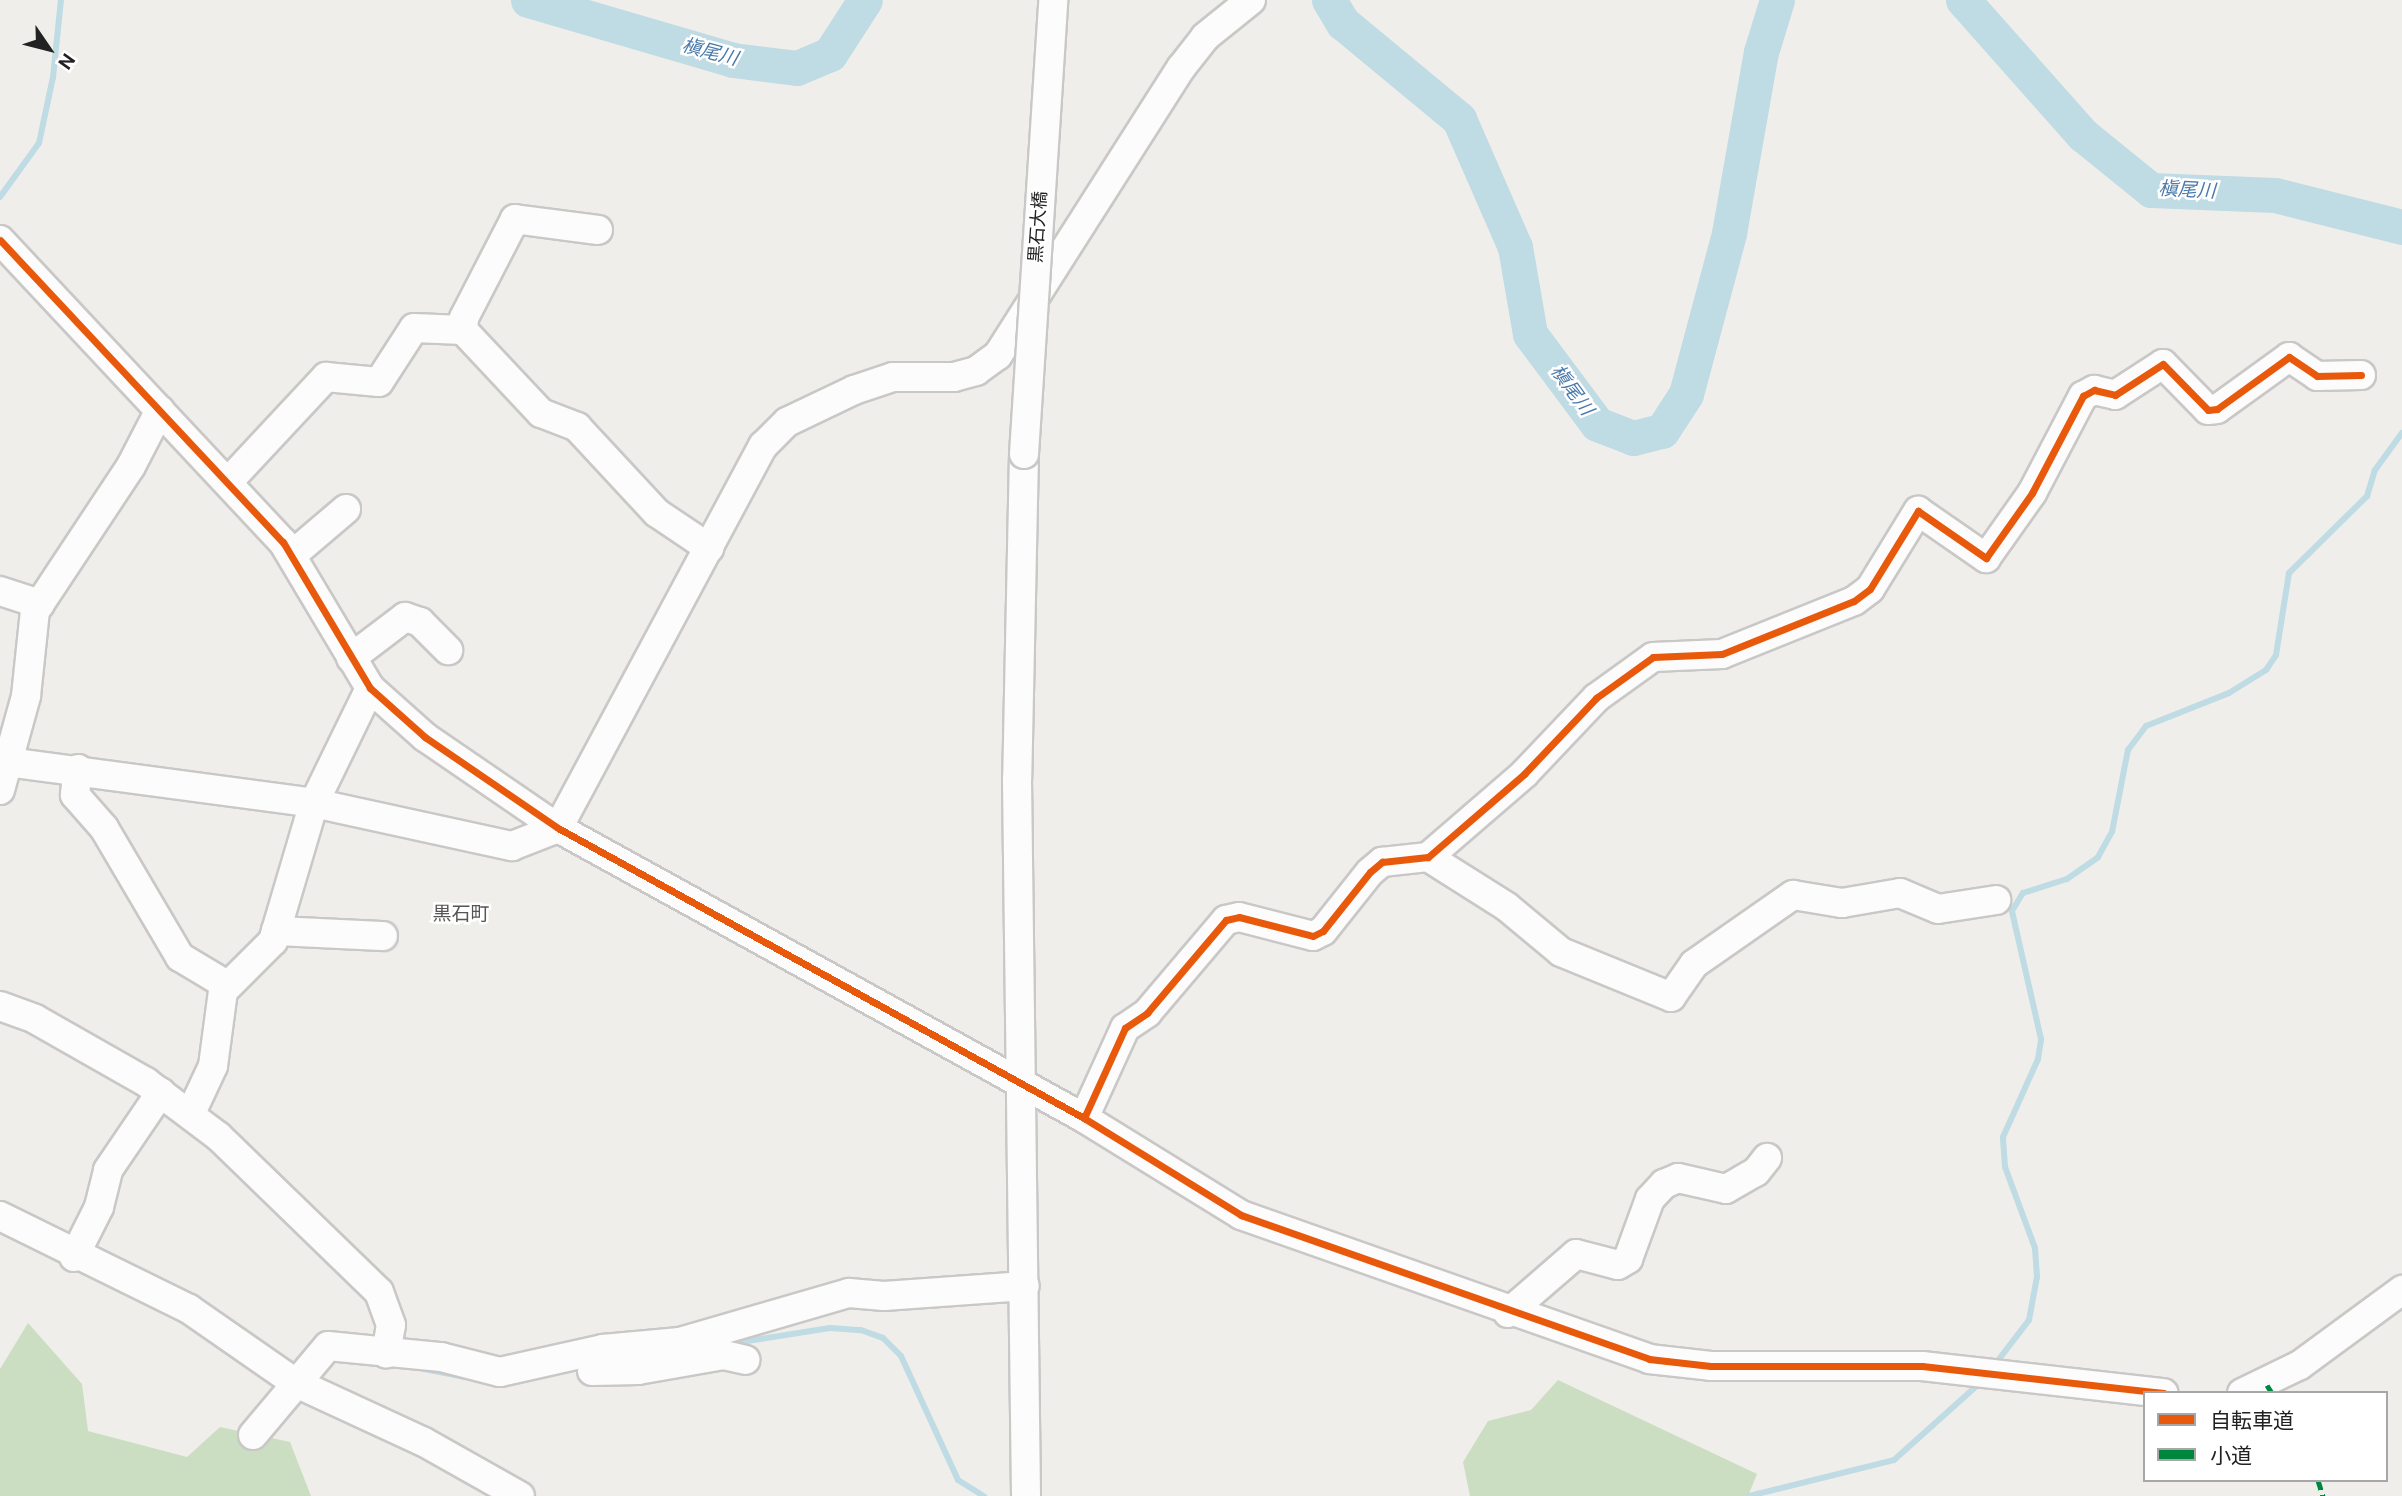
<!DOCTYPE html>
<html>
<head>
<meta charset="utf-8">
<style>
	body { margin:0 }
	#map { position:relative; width:2402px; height:1496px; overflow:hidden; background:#f0eeeb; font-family:"DM Sans","Noto Sans JP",sans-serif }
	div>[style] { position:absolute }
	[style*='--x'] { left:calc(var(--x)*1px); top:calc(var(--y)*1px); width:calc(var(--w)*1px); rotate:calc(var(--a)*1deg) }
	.forest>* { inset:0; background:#cbdec1 }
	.stream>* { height:6px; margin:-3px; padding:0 3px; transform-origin:3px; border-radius:3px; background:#bfdbe3 }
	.river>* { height:35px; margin:-17.5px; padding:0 17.5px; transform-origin:17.5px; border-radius:17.5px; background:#bfdbe3 }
	.roads { filter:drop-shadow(2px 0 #c9c8c7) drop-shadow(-2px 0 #c9c8c7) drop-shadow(0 2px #c9c8c7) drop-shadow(0 -2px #c9c8c7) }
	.minor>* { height:28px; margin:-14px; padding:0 14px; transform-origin:14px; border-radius:14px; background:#fdfcfc }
	.bridges { filter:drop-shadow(2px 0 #c9c8c7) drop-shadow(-2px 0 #c9c8c7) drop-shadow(0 2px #c9c8c7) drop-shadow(0 -2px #c9c8c7) }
	.minor-bridge>* { height:28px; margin:-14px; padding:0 14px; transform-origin:14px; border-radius:14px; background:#fdfcfc }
	.quiet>* { height:5px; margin-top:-2.5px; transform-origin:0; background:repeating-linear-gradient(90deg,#00873e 0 10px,transparent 0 15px) }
	.cycleway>* { height:7px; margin:-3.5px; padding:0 3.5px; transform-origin:3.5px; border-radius:3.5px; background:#e8590c }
	span { translate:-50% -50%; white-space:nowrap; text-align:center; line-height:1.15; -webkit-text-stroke:5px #fff; paint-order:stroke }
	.street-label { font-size:18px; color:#222 }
	.water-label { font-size:19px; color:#4a7aab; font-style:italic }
	.neighbourhood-label { font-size:19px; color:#555 }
	.legend { position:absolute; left:2143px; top:1391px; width:245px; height:91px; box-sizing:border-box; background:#fff; border:2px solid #a7a7a7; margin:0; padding:9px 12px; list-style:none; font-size:21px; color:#222 }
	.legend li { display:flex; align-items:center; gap:14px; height:35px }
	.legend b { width:35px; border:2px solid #a7a7a7 }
	.north { position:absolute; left:14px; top:14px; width:70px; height:70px; -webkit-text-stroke:5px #fff; paint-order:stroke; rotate:125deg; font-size:19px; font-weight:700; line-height:28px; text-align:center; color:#222 }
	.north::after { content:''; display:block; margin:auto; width:24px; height:32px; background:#222; clip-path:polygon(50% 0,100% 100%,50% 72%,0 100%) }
</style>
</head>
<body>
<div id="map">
	<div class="forest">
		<i style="clip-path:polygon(28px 1323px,82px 1384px,88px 1431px,187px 1457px,220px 1427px,290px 1442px,311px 1496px,0 1496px,0 1369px)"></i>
		<i style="clip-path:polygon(1558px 1380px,1757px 1474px,1748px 1496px,1470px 1496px,1463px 1462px,1488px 1421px,1531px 1410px)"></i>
	</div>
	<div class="stream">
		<i style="--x:0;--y:197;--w:67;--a:-54.2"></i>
		<i style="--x:39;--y:143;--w:67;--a:-78"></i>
		<i style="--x:53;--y:77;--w:77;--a:-84.1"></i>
		<i style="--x:728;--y:1344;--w:103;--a:-8.9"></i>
		<i style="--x:830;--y:1328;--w:31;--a:4"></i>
		<i style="--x:861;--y:1330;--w:23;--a:20"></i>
		<i style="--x:883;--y:1338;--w:25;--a:45"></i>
		<i style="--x:901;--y:1356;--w:136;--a:65.3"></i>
		<i style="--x:958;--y:1480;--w:31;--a:32"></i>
		<i style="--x:1993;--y:1367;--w:59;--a:-52.5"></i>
		<i style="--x:2029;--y:1320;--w:44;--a:-79.5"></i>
		<i style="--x:2037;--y:1277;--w:29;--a:-94"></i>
		<i style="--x:2035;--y:1248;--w:86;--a:-110.3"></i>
		<i style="--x:2005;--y:1167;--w:30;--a:-94"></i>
		<i style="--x:2003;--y:1137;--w:85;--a:-65.8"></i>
		<i style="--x:2038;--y:1059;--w:20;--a:-81"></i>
		<i style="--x:2041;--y:1039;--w:131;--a:-102.8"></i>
		<i style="--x:2012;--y:911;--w:21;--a:-59"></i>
		<i style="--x:2023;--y:893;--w:46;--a:-17.7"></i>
		<i style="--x:2067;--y:879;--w:38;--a:-35"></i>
		<i style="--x:2098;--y:857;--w:29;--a:-61"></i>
		<i style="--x:2112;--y:832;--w:84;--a:-79"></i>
		<i style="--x:2128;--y:750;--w:30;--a:-53"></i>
		<i style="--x:2146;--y:726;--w:89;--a:-21.7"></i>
		<i style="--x:2229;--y:693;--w:44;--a:-31.9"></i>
		<i style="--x:2266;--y:670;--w:18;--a:-56"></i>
		<i style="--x:2276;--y:655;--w:83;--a:-81"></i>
		<i style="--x:2289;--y:573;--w:110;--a:-44.6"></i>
		<i style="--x:2367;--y:496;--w:27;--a:-73"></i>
		<i style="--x:2375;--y:470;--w:46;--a:-53.9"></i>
		<i style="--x:424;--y:1369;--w:42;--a:11"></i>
		<i style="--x:1749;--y:1496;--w:149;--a:-13.9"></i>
		<i style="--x:1894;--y:1460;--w:118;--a:-41.9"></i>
	</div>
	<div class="river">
		<i style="--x:528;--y:0;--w:214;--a:16.3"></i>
		<i style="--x:733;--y:60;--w:64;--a:7.1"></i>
		<i style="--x:797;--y:68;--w:36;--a:-23"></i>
		<i style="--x:830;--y:54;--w:64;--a:-57.1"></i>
		<i style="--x:1329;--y:0;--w:27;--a:59"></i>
		<i style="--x:1343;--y:23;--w:151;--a:39.6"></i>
		<i style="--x:1459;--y:119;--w:140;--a:66.4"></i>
		<i style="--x:1515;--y:247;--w:88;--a:80.2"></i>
		<i style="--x:1530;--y:334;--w:112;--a:53.3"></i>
		<i style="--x:1597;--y:424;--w:39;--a:21"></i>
		<i style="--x:1633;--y:438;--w:30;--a:-14"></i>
		<i style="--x:1662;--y:431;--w:44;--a:-57"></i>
		<i style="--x:1686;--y:394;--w:167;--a:-75"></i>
		<i style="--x:1729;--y:233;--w:184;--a:-80"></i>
		<i style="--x:1761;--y:52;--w:54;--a:-72.9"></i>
		<i style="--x:1963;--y:0;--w:181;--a:48.4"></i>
		<i style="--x:2083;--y:135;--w:87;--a:39"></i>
		<i style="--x:2151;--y:190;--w:124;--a:2.3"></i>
		<i style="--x:2275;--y:195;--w:131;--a:14.1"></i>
	</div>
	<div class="roads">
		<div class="minor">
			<i style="--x:598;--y:230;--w:84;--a:-172.5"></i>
			<i style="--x:515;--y:219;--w:111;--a:117.3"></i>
			<i style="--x:464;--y:318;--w:12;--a:95"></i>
			<i style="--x:463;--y:330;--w:114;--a:46.8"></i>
			<i style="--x:541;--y:413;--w:39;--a:21"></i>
			<i style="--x:577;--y:427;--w:117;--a:47.1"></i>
			<i style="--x:657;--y:513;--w:63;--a:33.9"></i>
			<i style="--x:0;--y:240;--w:414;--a:46.9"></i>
			<i style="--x:283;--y:542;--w:170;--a:59.2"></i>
			<i style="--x:370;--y:688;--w:74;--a:41.7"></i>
			<i style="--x:425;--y:737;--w:161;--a:34.4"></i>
			<i style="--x:558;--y:828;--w:601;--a:28.87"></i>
			<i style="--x:1084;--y:1118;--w:185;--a:31.7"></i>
			<i style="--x:1241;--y:1215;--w:433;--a:19.4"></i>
			<i style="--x:1649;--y:1359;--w:62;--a:6.4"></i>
			<i style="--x:1711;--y:1366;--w:211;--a:0"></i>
			<i style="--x:1922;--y:1366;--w:243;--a:6.4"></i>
			<i style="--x:1024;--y:454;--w:325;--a:91.2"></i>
			<i style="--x:1017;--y:779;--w:717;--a:89.28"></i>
			<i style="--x:228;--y:482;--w:144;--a:-47"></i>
			<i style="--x:326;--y:377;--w:53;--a:5.4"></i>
			<i style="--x:379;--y:382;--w:64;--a:-57.1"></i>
			<i style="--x:414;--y:328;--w:49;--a:2.3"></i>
			<i style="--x:292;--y:555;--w:71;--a:-40.4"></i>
			<i style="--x:0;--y:591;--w:42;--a:18"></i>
			<i style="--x:351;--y:658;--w:68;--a:-37.2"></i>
			<i style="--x:405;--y:617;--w:16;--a:18"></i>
			<i style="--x:420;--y:622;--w:40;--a:45"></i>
			<i style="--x:0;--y:761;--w:317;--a:7.6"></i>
			<i style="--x:314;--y:803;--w:203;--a:12.3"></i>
			<i style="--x:512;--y:846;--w:49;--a:-21.4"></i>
			<i style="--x:558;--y:828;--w:434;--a:-61.8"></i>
			<i style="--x:763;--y:446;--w:34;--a:-45"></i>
			<i style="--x:787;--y:422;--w:74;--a:-25.5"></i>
			<i style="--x:854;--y:390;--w:41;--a:-18.4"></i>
			<i style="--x:893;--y:377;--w:61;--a:0"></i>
			<i style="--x:954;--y:377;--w:23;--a:-15"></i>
			<i style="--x:976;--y:371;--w:27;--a:-36"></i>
			<i style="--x:998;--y:355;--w:340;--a:-57.5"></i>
			<i style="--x:1181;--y:68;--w:39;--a:-52"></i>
			<i style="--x:1205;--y:37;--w:59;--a:-38.8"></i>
			<i style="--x:78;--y:769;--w:26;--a:97"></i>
			<i style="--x:75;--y:795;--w:44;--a:48.7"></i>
			<i style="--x:104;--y:828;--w:150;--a:59.5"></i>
			<i style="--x:180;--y:957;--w:55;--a:30.8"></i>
			<i style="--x:0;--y:790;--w:98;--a:-74.5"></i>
			<i style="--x:26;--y:696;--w:85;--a:-84"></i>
			<i style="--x:35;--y:611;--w:174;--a:-56.5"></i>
			<i style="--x:131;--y:466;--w:63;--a:-62.6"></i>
			<i style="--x:1428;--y:857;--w:93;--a:32.3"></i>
			<i style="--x:1507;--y:907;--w:70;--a:39.8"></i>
			<i style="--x:1561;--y:952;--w:119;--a:22.2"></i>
			<i style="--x:1671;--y:997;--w:40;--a:-55.1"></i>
			<i style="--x:1694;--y:964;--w:121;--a:-34.9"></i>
			<i style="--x:1793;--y:895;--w:50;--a:9.3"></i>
			<i style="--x:1842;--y:903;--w:59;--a:-9.8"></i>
			<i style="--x:1900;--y:893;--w:41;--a:22.8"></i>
			<i style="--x:1938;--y:909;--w:59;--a:-8.8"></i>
			<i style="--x:276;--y:931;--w:107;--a:2.7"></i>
			<i style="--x:0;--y:1006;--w:37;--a:20"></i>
			<i style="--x:35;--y:1019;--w:128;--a:29.6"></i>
			<i style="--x:146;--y:1082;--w:90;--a:36.9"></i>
			<i style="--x:218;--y:1136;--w:224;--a:44.1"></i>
			<i style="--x:379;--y:1292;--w:35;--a:70"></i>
			<i style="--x:391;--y:1325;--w:29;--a:100"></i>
			<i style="--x:191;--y:1113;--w:52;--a:-64.9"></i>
			<i style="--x:213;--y:1066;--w:76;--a:-82.4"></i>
			<i style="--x:223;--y:991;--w:71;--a:-45"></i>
			<i style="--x:273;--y:941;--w:144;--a:-73.5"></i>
			<i style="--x:314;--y:803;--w:128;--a:-64"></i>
			<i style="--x:1084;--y:1118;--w:99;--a:-65.5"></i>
			<i style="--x:1125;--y:1028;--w:27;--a:-34"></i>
			<i style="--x:1147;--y:1013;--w:122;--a:-49.7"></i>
			<i style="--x:1226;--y:920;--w:13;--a:-13"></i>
			<i style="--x:1239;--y:917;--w:76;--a:14.4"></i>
			<i style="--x:1313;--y:936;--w:11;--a:-27"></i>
			<i style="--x:1323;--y:931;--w:75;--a:-51.5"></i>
			<i style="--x:1370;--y:872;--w:16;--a:-40"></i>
			<i style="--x:1382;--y:862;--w:46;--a:-6.2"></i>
			<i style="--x:1428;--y:857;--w:127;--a:-40.8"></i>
			<i style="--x:1524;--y:774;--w:105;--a:-46.5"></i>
			<i style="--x:1596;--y:698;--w:70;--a:-35.7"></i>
			<i style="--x:1653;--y:657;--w:69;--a:-2.5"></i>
			<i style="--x:1722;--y:654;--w:142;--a:-21.9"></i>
			<i style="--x:1854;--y:601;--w:20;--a:-37"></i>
			<i style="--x:1870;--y:589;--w:92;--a:-58.4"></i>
			<i style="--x:1918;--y:511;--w:83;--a:34.7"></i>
			<i style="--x:1986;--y:558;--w:80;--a:-54.7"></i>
			<i style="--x:2032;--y:493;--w:110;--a:-62.3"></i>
			<i style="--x:2083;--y:396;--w:13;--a:-29"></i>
			<i style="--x:2094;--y:390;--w:22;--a:13"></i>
			<i style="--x:2115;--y:395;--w:57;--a:-32.9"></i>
			<i style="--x:2163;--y:364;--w:64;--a:45.6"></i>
			<i style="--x:2208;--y:410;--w:9;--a:-6"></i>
			<i style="--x:2217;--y:409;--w:89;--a:-35.8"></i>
			<i style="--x:2289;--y:357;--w:34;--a:34"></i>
			<i style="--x:2317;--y:376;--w:44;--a:-1.3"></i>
			<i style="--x:0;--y:1216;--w:211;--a:26.2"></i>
			<i style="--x:189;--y:1309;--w:128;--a:34.8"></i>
			<i style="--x:294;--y:1382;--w:143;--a:24.8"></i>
			<i style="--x:424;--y:1442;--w:110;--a:29.4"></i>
			<i style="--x:74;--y:1257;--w:56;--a:-63.4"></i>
			<i style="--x:99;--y:1207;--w:38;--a:-76"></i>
			<i style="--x:108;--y:1170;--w:94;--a:-55.8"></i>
			<i style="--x:1508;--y:1313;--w:90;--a:-40.9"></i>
			<i style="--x:1576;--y:1254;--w:43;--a:14.7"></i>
			<i style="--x:1618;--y:1265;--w:12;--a:-31"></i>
			<i style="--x:1628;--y:1259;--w:64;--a:-69.9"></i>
			<i style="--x:1650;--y:1199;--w:21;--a:-47"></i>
			<i style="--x:1664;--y:1184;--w:15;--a:-23"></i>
			<i style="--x:1678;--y:1178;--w:49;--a:12.9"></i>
			<i style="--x:1726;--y:1189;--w:34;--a:-30"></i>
			<i style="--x:1756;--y:1172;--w:18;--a:-52"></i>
			<i style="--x:592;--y:1371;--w:46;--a:-1.2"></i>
			<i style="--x:638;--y:1370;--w:87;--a:-9.9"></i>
			<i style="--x:724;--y:1355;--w:22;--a:13"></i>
			<i style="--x:2242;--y:1393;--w:64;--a:-25.8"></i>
			<i style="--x:2300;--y:1365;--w:127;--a:-36.3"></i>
			<i style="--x:253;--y:1435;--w:116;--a:-49.9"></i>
			<i style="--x:328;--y:1346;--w:114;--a:5.6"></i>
			<i style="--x:441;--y:1357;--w:61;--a:14.3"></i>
			<i style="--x:500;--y:1372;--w:106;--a:-12.6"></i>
			<i style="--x:603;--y:1349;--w:77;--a:-5.2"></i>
			<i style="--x:680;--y:1342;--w:176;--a:-16.2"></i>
			<i style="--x:849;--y:1293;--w:35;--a:5"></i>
			<i style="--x:884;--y:1296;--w:141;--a:-4.1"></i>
		</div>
	</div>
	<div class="bridges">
		<div class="minor-bridge">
			<i style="--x:1024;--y:454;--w:455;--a:-86.3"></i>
		</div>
	</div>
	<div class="quiet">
		<i style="--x:2267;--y:1385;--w:9;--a:58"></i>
		<i style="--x:2318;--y:1480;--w:17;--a:73"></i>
	</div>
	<div class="cycleway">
		<i style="--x:0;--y:240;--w:414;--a:46.9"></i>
		<i style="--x:283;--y:542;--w:170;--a:59.2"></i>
		<i style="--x:370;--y:688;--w:74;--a:41.7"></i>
		<i style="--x:425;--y:737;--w:161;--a:34.4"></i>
		<i style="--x:558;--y:828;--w:601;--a:28.87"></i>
		<i style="--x:1084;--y:1118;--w:185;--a:31.7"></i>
		<i style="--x:1241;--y:1215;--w:433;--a:19.4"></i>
		<i style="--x:1649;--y:1359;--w:62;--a:6.4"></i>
		<i style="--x:1711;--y:1366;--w:211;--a:0"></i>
		<i style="--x:1922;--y:1366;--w:243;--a:6.4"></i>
		<i style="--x:1084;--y:1118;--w:99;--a:-65.5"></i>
		<i style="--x:1125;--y:1028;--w:27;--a:-34"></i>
		<i style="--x:1147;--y:1013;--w:122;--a:-49.7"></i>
		<i style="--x:1226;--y:920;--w:13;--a:-13"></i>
		<i style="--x:1239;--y:917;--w:76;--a:14.4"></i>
		<i style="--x:1313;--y:936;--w:11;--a:-27"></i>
		<i style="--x:1323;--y:931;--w:75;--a:-51.5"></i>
		<i style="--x:1370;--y:872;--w:16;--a:-40"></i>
		<i style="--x:1382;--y:862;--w:46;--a:-6.2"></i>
		<i style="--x:1428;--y:857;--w:127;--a:-40.8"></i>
		<i style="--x:1524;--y:774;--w:105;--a:-46.5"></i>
		<i style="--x:1596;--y:698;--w:70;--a:-35.7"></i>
		<i style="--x:1653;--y:657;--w:69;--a:-2.5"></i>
		<i style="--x:1722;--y:654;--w:142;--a:-21.9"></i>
		<i style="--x:1854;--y:601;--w:20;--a:-37"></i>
		<i style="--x:1870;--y:589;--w:92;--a:-58.4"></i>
		<i style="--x:1918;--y:511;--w:83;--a:34.7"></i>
		<i style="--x:1986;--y:558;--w:80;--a:-54.7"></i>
		<i style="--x:2032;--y:493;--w:110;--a:-62.3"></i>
		<i style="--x:2083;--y:396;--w:13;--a:-29"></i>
		<i style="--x:2094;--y:390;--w:22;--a:13"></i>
		<i style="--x:2115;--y:395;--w:57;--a:-32.9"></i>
		<i style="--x:2163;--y:364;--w:64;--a:45.6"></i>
		<i style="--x:2208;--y:410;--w:9;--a:-6"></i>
		<i style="--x:2217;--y:409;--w:89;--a:-35.8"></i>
		<i style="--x:2289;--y:357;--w:34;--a:34"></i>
		<i style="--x:2317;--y:376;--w:44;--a:-1.3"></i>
	</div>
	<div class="street-label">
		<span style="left:1038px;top:227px;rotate:-86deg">黒石大橋</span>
	</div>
	<div class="water-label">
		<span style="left:710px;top:52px;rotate:15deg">槇尾川</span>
		<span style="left:2187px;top:190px;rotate:3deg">槇尾川</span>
		<span style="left:1572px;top:390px;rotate:54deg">槇尾川</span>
	</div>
	<div class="neighbourhood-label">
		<span style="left:461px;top:914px">黒石町</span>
	</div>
	<ul class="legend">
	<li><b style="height:9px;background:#e8590c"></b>自転車道</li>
	<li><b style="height:9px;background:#00873e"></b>小道</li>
	</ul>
	<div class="north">N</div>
</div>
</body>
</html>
